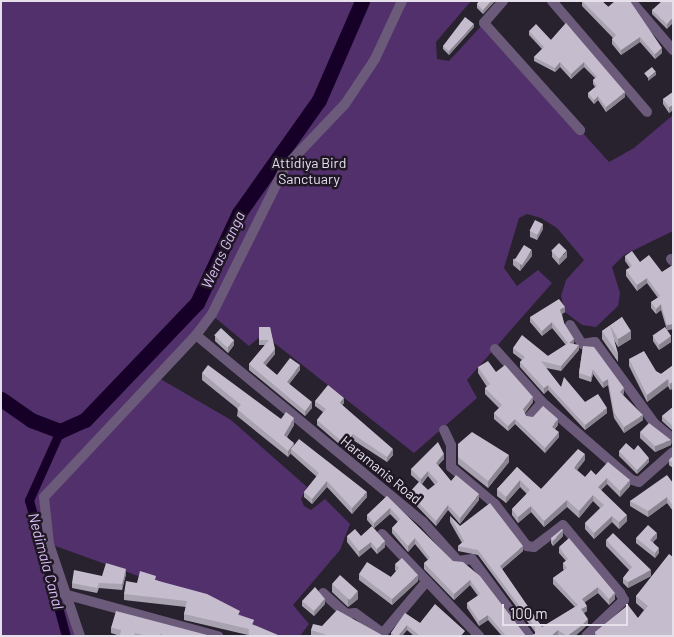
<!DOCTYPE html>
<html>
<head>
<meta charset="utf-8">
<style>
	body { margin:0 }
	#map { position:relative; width:674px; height:637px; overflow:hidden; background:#28212e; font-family:Barlow,sans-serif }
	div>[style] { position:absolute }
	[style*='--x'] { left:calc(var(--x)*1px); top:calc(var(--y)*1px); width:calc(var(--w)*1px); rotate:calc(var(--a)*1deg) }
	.green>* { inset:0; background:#52306b }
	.canal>* { height:9px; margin:-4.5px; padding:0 4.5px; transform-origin:4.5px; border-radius:4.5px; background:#170028 }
	.river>* { height:15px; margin:-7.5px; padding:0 7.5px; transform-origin:7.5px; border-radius:7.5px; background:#170028 }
	.street>* { height:10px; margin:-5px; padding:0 5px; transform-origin:5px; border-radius:5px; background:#6b5a79 }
	.wall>* { inset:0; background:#a9a2b0 }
	.shaded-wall>* { inset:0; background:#8a8490 }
	.building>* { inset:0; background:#c5bccd; transform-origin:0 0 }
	span { translate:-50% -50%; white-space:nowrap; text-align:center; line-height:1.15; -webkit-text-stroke:5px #1f1824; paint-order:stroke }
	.park-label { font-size:14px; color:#e7ddf1 }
	.street-label { font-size:14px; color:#e5e0e9 }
	.water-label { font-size:15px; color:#ddbef9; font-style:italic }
	.frame { position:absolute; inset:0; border:2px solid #e5e0e9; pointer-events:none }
	.scale { position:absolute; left:502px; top:604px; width:126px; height:22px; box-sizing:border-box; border:2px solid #e5e0e9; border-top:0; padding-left:6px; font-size:15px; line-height:18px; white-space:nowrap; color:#e5e0e9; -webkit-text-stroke:4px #1f1824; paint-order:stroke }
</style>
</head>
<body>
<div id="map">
	<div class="green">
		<i style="clip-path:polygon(1px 1px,471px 1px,436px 42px,437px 59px,449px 61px,484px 23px,609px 162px,634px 148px,673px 115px,673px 231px,624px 255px,612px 267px,620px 293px,618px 306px,596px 327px,582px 325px,565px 312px,561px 296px,566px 280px,584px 260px,557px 228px,541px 218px,527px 214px,519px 218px,504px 268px,517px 286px,538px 270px,552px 283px,467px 380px,477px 398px,414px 453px,263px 334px,249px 346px,212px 315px,157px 377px,231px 420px,307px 487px,301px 499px,304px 506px,311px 510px,325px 499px,350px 524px,340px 550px,293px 605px,309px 624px,300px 636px,278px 636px,196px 597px,50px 544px,79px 636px,1px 636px)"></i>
	</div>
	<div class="canal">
		<i style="--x:60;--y:431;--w:76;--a:114.2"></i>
		<i style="--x:29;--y:500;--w:141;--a:74.8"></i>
	</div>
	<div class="river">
		<i style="--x:1;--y:399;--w:37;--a:35"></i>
		<i style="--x:31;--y:420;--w:31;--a:21"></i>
		<i style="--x:60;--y:431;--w:27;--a:-24"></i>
		<i style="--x:85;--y:420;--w:162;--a:-46.3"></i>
		<i style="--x:197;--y:303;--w:99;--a:-65"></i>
		<i style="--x:239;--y:213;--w:138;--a:-54.7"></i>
		<i style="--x:319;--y:100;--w:108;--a:-66.5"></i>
	</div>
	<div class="street">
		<i style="--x:402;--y:1;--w:64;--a:115"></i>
		<i style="--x:375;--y:59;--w:54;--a:123.7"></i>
		<i style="--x:345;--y:104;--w:87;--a:133.6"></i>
		<i style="--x:285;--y:167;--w:164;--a:116.4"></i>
		<i style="--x:212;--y:314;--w:26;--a:127"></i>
		<i style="--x:196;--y:335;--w:294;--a:39.5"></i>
		<i style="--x:423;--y:522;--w:52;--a:48.1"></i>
		<i style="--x:458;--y:561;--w:14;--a:-8"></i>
		<i style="--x:472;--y:559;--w:96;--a:53.5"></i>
		<i style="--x:503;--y:1;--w:29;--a:131"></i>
		<i style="--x:484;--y:23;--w:144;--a:48.1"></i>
		<i style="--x:552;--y:1;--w:146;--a:49.4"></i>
		<i style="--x:631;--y:1;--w:65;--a:49.4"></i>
		<i style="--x:671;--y:259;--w:3;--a:45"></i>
		<i style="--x:570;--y:325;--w:22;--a:58"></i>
		<i style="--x:582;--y:344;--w:13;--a:-9"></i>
		<i style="--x:595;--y:342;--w:100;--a:53.9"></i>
		<i style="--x:654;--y:423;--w:25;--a:40"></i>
		<i style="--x:495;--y:349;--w:71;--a:48.4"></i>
		<i style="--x:542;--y:402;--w:119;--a:40.9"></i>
		<i style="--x:632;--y:480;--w:7;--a:16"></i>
		<i style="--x:639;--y:482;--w:45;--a:-41.4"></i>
		<i style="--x:530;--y:416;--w:18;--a:-49"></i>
		<i style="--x:444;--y:430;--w:17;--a:65"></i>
		<i style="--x:451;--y:445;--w:22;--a:90"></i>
		<i style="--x:451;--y:467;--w:57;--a:40.1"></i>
		<i style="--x:495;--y:504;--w:53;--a:52.7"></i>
		<i style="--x:527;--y:546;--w:7;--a:8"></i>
		<i style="--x:534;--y:547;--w:36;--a:-37"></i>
		<i style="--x:563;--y:525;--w:89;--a:50"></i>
		<i style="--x:620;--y:593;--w:8;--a:60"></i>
		<i style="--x:624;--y:600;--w:52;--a:136.5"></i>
		<i style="--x:382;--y:534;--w:141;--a:46.4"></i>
		<i style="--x:323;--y:593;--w:31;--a:42"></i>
		<i style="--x:346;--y:614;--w:9;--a:-6"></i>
		<i style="--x:355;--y:613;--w:34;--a:36"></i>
		<i style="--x:383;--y:633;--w:68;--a:-49.8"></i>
		<i style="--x:64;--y:594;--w:160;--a:15.3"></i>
		<i style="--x:80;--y:636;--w:97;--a:-108.6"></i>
		<i style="--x:49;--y:544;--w:47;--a:-96.1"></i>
		<i style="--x:44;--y:497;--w:222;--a:-46.8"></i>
	</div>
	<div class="wall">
		<i style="clip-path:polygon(479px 1px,495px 1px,483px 14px,477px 8px,477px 4px)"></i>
		<i style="clip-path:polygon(582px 1px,603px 2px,662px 53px,655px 59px,640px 42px,621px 55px,612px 44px,612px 39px,613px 38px,582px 6px)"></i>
		<i style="clip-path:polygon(673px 1px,667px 29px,652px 14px,652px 10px)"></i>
		<i style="clip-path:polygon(566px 23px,625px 97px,606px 112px,598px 100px,594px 104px,588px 97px,588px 93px,595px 87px,593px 84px,593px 80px,595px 78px,584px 67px,571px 79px,560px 67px,555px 72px,534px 61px,534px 57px,542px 49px,529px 35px,529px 31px,551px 40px)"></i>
		<i style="clip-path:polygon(474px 27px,449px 55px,443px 49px,443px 46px)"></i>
		<i style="clip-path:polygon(673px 92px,673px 110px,669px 113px,663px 104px,663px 99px)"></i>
		<i style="clip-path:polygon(543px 229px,537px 240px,530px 237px,530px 231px)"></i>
		<i style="clip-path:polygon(552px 251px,567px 257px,559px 265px,552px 257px)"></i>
		<i style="clip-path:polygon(532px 256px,520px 271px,513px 265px,513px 259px)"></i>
		<i style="clip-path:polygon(625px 256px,662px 272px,673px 265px,673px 329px,667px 330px,671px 342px,659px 350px,653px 341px,653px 336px,667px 330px,661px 310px,656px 314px,651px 308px,651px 302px,658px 298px,647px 283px,637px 291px,626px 276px,626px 270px,630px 268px,625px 261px)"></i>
		<i style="clip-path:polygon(565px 312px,562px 314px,564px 323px,574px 344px,579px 350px,561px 371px,546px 368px,561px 387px,585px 402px,607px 413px,585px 430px,548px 390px,544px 394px,520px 367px,520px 362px,522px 360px,513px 353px,513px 348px,548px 356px,566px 345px,552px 328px,542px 336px,530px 322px,530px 317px)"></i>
		<i style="clip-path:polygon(622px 317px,631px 339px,618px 347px,614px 340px,618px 354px,618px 362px,602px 339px,602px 331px)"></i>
		<i style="clip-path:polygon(259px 327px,270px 327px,275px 354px,265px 366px,277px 375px,300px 370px,289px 384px,312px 408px,305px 416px,249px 370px,249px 364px,265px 345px,259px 345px)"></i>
		<i style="clip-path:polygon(215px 336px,234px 345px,228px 353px,215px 341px)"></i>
		<i style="clip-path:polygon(583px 346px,624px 393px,623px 395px,643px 420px,624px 433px,614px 418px,608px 385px,603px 388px,593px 374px,591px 382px,579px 378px,579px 373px)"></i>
		<i style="clip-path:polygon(629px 359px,661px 374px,672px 366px,670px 390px,668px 386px,647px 402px,629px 366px)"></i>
		<i style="clip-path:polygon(478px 367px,496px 372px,533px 402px,525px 413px,526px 416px,558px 425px,555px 429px,559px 437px,545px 453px,515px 424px,508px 431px,494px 419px,494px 413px,499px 408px,485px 394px,485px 388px,487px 387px,478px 373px)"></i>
		<i style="clip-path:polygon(202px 373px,281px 419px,294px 425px,287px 437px,294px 446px,367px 497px,352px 514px,327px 487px,312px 504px,304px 497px,304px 492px,317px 477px,291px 454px,291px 453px,288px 457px,237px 416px,238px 409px,202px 380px)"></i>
		<i style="clip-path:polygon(315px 401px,344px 403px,342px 405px,393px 455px,387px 462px,353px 440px,345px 449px,317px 425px,317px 420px,323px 412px,315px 406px)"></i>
		<i style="clip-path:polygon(673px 407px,673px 431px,662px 421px,662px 416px)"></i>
		<i style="clip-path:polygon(640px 432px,671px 445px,655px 452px,640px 438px)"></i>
		<i style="clip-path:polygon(458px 444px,509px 462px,488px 488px,458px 464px)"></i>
		<i style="clip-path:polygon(619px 451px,649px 462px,637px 474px,619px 456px)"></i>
		<i style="clip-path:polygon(673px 456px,673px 468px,669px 465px,669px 460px)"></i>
		<i style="clip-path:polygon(evenodd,444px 459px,438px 465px,451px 481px,479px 500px,460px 524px,448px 510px,436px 526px,409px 498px,409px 493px,419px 482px,411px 475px,411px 469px,444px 459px,428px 476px,435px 485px,428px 490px,422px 484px,428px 476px)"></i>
		<i style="clip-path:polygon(585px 460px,577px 470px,585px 477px,596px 475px,608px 462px,630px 486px,620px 497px,607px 484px,601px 490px,627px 521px,619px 529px,612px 522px,594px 539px,585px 529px,585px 523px,600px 508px,593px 501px,579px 518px,567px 507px,544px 527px,531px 512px,518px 523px,512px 515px,512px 509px,527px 494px,520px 487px,506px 503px,497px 496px,497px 489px,517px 467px,541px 489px)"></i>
		<i style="clip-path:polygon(673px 483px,673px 511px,667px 503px,648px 517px,630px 506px,630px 501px)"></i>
		<i style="clip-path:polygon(387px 496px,526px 636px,502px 636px,488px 620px,479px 626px,467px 608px,467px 603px,478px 596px,470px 585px,454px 600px,424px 569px,424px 563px,428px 560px,415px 544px,408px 552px,392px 533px,392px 528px,398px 522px,390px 514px,374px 528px,367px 520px,367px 515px)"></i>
		<i style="clip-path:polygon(450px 516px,460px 526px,523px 551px,502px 569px,542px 627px,575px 607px,553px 584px,553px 578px,564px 570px,563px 569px,563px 563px,566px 561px,559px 553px,559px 547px,615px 599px,609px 605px,598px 593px,585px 602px,587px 611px,584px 613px,588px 624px,575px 636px,530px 636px,535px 634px,535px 632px,478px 555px,458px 551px,458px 546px,462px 543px,450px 522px)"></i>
		<i style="clip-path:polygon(347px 536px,361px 536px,385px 547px,377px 554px,371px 547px,359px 557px,347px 542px)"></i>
		<i style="clip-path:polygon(563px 536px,553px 546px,551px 543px,551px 538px)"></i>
		<i style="clip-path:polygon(636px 538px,657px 538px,653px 542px,659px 553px,655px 558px,636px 543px)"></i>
		<i style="clip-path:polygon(606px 540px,651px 576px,628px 588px,623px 583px,623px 578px,629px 570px,606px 546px)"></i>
		<i style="clip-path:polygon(673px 557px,673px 636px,595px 636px,595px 632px,638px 618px,644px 610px,636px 603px,636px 596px)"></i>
		<i style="clip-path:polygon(395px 564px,418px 581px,392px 605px,359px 580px,359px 574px,391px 577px,396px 571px,395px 570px)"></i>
		<i style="clip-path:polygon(126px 574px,122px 590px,99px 588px,97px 593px,72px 588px,72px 583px,102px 576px)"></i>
		<i style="clip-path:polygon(156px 580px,240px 615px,254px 620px,248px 635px,184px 620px,184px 614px,186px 607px,124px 600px,124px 594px,137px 583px)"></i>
		<i style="clip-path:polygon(332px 584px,358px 599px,348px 607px,332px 592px)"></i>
		<i style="clip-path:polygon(302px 601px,325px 604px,314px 616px,302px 606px)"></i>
		<i style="clip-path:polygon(405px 613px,420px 623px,465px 636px,414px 636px,407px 630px,402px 636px,391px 636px,391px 633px)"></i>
		<i style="clip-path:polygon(322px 626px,382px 636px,315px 636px,311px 635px,311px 630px)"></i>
		<i style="clip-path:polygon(111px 628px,211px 636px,120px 636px,111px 633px)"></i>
	</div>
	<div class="shaded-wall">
		<i style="clip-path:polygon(491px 1px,495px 1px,483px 14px,483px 10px)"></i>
		<i style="clip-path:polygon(673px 18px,673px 23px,667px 29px,667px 24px)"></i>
		<i style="clip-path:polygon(474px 24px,474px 27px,449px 55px,449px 51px)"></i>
		<i style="clip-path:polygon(640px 37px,640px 42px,621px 55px,621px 50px)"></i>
		<i style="clip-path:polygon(662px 48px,662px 53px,655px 59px,655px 54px)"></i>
		<i style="clip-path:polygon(560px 62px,560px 67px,555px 72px,555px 68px)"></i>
		<i style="clip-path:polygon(584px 62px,584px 67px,571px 79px,571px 74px)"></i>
		<i style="clip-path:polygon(656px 72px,656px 75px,648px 81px,648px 78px)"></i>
		<i style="clip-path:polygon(625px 92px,625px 97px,606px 112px,606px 107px)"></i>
		<i style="clip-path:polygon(598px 96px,598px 100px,594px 104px,594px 100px)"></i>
		<i style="clip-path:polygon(673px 105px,673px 110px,669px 113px,669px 107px)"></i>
		<i style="clip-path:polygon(543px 224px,543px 229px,537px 240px,537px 235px)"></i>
		<i style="clip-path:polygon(532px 250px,532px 256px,520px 271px,520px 265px)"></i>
		<i style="clip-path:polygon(567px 251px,567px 257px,559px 265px,559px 259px)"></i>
		<i style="clip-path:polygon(647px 278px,647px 283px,637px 291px,637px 285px)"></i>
		<i style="clip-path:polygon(661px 304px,661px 310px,656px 314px,656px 309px)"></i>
		<i style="clip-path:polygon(565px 307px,565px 312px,560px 315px,560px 310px)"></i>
		<i style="clip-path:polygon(552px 322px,552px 328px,542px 336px,542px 331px)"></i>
		<i style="clip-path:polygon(673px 324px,673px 329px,667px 330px,667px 325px)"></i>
		<i style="clip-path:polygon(631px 331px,631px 339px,618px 347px,618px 339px)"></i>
		<i style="clip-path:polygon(671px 336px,671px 342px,659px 350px,659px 345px)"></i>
		<i style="clip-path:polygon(574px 339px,574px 345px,569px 343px)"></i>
		<i style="clip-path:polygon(234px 340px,234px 345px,228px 353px,228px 347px)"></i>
		<i style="clip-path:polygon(579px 345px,579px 350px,561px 371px,561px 366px)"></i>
		<i style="clip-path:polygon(275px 349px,275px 354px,263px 369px,263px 363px)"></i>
		<i style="clip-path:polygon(300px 365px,300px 370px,287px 387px,287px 382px)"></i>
		<i style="clip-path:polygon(593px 369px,593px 374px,591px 382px,591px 377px)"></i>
		<i style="clip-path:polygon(608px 379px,608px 385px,603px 388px,603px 382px)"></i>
		<i style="clip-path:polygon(668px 379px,668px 386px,647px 402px,647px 395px)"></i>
		<i style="clip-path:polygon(673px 382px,673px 389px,670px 390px,670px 384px)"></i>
		<i style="clip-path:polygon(548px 385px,548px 390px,544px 394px,544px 388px)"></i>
		<i style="clip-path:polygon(624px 388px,624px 393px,620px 397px,620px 392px)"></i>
		<i style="clip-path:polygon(533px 397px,533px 402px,523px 414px,523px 409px)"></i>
		<i style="clip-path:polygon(344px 398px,344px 403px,340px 408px,340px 403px)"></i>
		<i style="clip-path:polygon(312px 402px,312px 408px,305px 416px,305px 411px)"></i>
		<i style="clip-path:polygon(607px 408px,607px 413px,585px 430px,585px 425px)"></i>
		<i style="clip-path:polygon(643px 415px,643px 420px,624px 433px,624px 427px)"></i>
		<i style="clip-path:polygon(294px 418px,294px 425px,284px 441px,284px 435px)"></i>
		<i style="clip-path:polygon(515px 419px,515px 424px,508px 431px,508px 426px)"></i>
		<i style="clip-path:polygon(558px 419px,558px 425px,552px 432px,552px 427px)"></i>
		<i style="clip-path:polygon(559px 432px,559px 437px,545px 453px,545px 448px)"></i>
		<i style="clip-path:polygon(353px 434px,353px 440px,345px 449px,345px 444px)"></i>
		<i style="clip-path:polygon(671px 440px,671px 445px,655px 452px,655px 446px)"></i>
		<i style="clip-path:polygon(294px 443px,294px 449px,291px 449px,291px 453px,288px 457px,288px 451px)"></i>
		<i style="clip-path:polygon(393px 449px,393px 455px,387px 462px,387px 457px)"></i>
		<i style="clip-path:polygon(444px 454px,444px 459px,436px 468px,436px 463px)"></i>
		<i style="clip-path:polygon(585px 454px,585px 460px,574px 474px,574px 468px)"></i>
		<i style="clip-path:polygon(509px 455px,509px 462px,488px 488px,488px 481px)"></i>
		<i style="clip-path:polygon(649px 458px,649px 462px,637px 474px,637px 470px)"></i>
		<i style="clip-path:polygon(428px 471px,428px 476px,421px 484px,421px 479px)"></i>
		<i style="clip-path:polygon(607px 478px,607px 484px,598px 493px,598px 487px)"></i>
		<i style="clip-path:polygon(520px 480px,520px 487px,506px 503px,506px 497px)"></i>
		<i style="clip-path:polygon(630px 480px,630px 486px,620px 497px,620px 491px)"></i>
		<i style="clip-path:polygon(327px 481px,327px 487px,312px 504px,312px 499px)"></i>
		<i style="clip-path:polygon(367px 492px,367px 497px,352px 514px,352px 508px)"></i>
		<i style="clip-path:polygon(479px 494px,479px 500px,460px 524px,460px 518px)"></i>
		<i style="clip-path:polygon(593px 495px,593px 501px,579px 518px,579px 511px)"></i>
		<i style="clip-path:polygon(667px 497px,667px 503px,648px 517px,648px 511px)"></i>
		<i style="clip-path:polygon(567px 500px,567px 507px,544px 527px,544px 521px)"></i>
		<i style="clip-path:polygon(448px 505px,448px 510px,436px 526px,436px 521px)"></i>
		<i style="clip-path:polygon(531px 506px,531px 512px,518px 523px,518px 517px)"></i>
		<i style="clip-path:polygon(390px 508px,390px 514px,374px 528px,374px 523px)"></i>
		<i style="clip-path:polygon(627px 515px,627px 521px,619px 529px,619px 522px)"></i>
		<i style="clip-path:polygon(612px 516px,612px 522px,594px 539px,594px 533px)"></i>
		<i style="clip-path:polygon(563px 530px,563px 536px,553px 546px,553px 541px)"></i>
		<i style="clip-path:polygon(657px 533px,657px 538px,650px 545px,650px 540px)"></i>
		<i style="clip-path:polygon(415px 538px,415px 544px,408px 552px,408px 546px)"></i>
		<i style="clip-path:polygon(385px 541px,385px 547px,377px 554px,377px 549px)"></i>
		<i style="clip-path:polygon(371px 542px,371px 547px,359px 557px,359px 551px)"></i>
		<i style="clip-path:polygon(523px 546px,523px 551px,500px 571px,500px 566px)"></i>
		<i style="clip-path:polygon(659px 548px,659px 553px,655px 558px,655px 553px)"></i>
		<i style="clip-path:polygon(126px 569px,126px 574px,122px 590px,122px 584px)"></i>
		<i style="clip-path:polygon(651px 570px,651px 576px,628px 588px,628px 582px)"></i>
		<i style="clip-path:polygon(418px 575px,418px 581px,392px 605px,392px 599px)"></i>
		<i style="clip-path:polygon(470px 580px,470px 585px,454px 600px,454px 594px)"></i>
		<i style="clip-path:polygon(598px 587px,598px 593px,582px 604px,582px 599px)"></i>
		<i style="clip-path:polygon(358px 591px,358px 599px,348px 607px,348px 599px)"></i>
		<i style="clip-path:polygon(615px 593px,615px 599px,609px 605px,609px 599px)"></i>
		<i style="clip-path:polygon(325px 599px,325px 604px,314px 616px,314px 611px)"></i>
		<i style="clip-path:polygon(587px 606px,587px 611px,581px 615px,581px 609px)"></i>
		<i style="clip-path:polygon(488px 615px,488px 620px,479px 626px,479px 621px)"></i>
		<i style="clip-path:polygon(588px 619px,588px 624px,581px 631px,575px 636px,567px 636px)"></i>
		<i style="clip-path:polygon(407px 625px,407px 630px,402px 636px,398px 636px)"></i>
		<i style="clip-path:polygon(558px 630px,558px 636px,551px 636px)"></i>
	</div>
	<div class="building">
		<i style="clip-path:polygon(479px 1px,491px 1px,483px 10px,477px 4px)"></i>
		<i style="clip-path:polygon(582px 1px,602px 1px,608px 7px,615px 1px,630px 1px,662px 48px,655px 54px,640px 37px,621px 50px,612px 39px,616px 35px)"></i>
		<i style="clip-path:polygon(662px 1px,673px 1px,673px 18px,667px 24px,652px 10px)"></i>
		<i style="clip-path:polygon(465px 17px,474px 24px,449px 51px,443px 46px)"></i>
		<i style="clip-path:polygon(566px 23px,625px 92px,606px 107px,598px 96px,594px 100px,588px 93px,597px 86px,593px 80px,597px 77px,584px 62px,571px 74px,560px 62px,555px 68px,534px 57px,544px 47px,529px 31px,536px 24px,551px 40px)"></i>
		<i style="left:652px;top:67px;width:6px;height:10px;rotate:51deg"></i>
		<i style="clip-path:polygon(673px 92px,673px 105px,669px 107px,663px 99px)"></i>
		<i style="left:535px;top:220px;width:9px;height:12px;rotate:27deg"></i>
		<i style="left:559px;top:243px;width:11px;height:11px;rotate:45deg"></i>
		<i style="left:524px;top:245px;width:9px;height:18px;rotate:32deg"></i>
		<i style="clip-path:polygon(632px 251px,640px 262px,649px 255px,662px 272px,673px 265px,673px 324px,667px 325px,661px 304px,656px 309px,651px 302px,660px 296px,647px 278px,637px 285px,626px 270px,632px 266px,625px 256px)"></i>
		<i style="clip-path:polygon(559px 299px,565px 307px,560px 310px,564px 323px,574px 339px,569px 343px,579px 345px,561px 366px,541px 361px,561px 387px,564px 377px,585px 402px,598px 394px,607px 408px,585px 425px,548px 385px,544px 388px,520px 362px,525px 357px,513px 348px,522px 335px,548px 356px,568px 343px,552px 322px,542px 331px,530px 317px)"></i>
		<i style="clip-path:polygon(622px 317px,631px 331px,618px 339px,610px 325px,618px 354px,602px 331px)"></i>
		<i style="clip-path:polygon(259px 327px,270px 327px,275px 349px,263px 363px,277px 375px,290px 358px,300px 365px,287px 382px,312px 402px,305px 411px,249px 364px,269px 340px,259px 340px)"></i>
		<i style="left:665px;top:327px;width:11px;height:15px;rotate:56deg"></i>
		<i style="left:221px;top:328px;width:18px;height:10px;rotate:43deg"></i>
		<i style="clip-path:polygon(583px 346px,594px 347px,624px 388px,620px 392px,643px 415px,624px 427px,614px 412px,608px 379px,603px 382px,593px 369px,591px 377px,579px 373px)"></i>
		<i style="clip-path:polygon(644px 351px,656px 371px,661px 374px,672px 366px,673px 367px,673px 382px,670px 384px,668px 379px,647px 395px,629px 359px)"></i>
		<i style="clip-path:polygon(488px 361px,496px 372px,505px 365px,533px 397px,523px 409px,526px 416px,533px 417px,543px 406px,558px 419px,552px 427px,559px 432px,545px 448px,515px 419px,508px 426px,494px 413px,502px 405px,485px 388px,490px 384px,478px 367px)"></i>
		<i style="clip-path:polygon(208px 365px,281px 419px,286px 412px,294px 418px,284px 435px,294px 443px,288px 451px,237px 409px,241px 405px,202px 373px)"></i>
		<i style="clip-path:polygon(328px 385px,344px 398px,340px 403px,393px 449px,387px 457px,353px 434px,345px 444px,317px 420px,326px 409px,315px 401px)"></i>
		<i style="clip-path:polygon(673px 407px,673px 426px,662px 416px)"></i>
		<i style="clip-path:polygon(649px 423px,671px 440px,655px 446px,640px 432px)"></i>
		<i style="clip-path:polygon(472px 432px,509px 455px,488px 481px,458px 457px,458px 444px)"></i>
		<i style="clip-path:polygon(299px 439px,367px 492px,352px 508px,327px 481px,312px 499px,304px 492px,319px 473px,291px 449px)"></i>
		<i style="clip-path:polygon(438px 442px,444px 454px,436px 463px,451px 481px,456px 475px,479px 494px,460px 518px,448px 505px,436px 521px,409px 493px,419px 482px,428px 490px,438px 482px,428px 471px,421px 479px,411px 469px)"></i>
		<i style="clip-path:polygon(626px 443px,634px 450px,638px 445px,649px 458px,637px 470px,619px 451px)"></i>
		<i style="clip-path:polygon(578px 449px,585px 454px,574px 468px,585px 477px,591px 470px,596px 475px,608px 462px,630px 480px,620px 491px,607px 478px,598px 487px,627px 515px,619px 522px,612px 516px,594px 533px,585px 523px,604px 505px,593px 495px,579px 511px,567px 500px,544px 521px,531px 506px,518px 517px,512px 509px,530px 490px,520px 480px,506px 497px,497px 489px,517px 467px,541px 489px)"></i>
		<i style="clip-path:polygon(673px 456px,673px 463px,669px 460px)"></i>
		<i style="clip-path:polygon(667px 475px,673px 483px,673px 506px,667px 497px,648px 511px,630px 501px)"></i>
		<i style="clip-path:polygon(387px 496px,453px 561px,463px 562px,480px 576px,526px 636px,506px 636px,488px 615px,479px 621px,467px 603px,480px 594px,470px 580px,454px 594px,424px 563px,430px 558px,415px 538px,408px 546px,392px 528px,400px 519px,390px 508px,374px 523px,367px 515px)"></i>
		<i style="clip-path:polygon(490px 503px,523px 546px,500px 566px,542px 627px,578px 605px,553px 578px,567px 568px,563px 563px,568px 559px,559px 547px,569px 538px,615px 593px,609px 599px,598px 587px,582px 599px,587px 606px,581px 609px,588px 619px,581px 626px,567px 636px,558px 630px,551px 636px,530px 636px,535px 634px,535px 627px,478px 550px,458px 546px,464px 541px,450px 516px,460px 526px)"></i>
		<i style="clip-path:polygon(648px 525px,657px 533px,650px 540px,659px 548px,655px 553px,636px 538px)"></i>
		<i style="clip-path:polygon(372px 526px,385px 541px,377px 549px,371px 542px,359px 551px,347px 536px,355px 529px,361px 536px)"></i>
		<i style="clip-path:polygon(562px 529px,563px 530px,553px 541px,551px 538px)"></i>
		<i style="clip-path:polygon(613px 533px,651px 570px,628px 582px,623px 578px,632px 567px,606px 540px)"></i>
		<i style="clip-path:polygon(669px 554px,673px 557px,673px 636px,598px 636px,595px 632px,628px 605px,638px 618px,648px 606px,636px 596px)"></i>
		<i style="clip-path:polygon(402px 558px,418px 575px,392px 599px,359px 574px,367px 562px,391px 577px,399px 568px,395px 564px)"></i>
		<i style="clip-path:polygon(106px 563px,126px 569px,122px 584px,99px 583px,97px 588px,72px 583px,74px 570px,102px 576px)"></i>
		<i style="clip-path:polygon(140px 571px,156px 576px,155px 580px,207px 594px,240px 611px,238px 615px,254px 620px,252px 624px,278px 635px,278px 636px,248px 636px,249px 629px,184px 614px,187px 601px,124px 594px,126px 581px,137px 583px)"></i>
		<i style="left:340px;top:575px;width:24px;height:12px;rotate:42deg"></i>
		<i style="clip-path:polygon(315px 587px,325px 599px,314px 611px,302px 601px)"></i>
		<i style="clip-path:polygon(435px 604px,465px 631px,461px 636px,420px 636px,407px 625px,398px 636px,395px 636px,391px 633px,405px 613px,420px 623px)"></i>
		<i style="clip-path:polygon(337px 610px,382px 635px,381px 636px,330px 636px,311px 630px,313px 624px,322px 626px)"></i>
		<i style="clip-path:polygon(116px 611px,211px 636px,165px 636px,160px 634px,160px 636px,147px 636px,135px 633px,134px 636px,120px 636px,121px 630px,111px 628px)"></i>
	</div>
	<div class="park-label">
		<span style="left:309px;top:171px">Attidiya Bird<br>Sanctuary</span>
	</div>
	<div class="street-label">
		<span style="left:381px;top:470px;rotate:39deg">Haramanis Road</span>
	</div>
	<div class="water-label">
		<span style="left:223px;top:250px;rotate:-65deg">Weras Ganga</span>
		<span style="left:46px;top:561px;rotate:75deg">Nedimala Canal</span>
	</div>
	<div class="frame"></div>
	<div class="scale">100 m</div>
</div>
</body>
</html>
